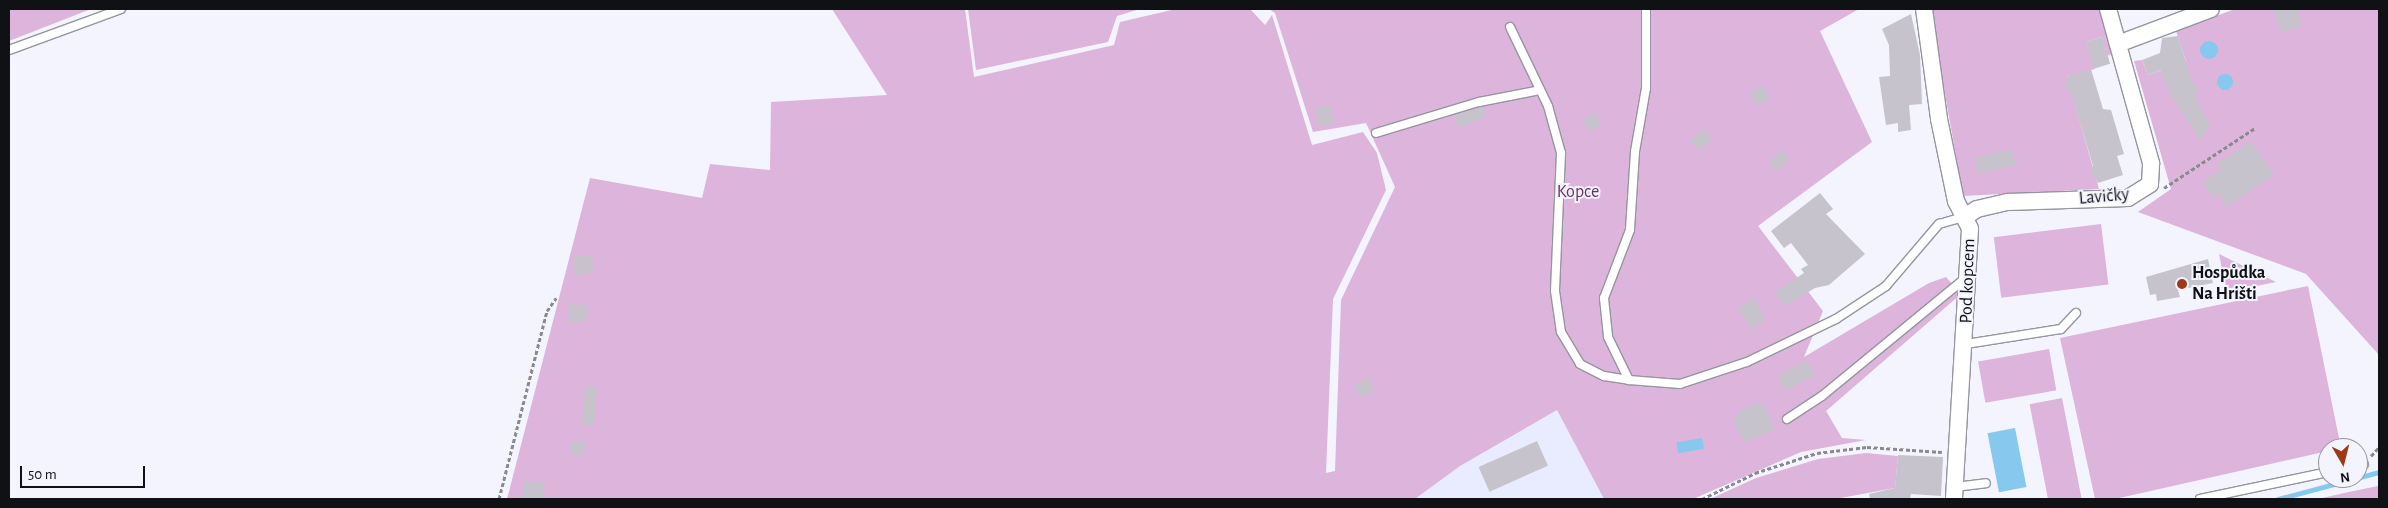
<!DOCTYPE html>
<html>
<head>
<meta charset="utf-8">
<style>
	body { margin:0 }
	#map { position:relative; width:2388px; height:508px; overflow:hidden; background:#f3f4fd; font-family:"Alegreya Sans",sans-serif }
	div>[style] { position:absolute }
	[style*='--x'] { left:calc(var(--x)*1px); top:calc(var(--y)*1px); width:calc(var(--w)*1px); rotate:calc(var(--a)*1deg) }
	.built>* { inset:0; background:#e9ecfe }
	.green>* { inset:0; background:#ddb4db; transform-origin:0 0 }
	.water>* { inset:0; background:#86c8ee; transform-origin:0 0 }
	.round { border-radius:50% }
	.stream>* { height:5px; margin:-2.5px; padding:0 2.5px; transform-origin:2.5px; border-radius:2.5px; background:#86c8ee }
	.building>* { inset:0; background:#c7c3cd; transform-origin:0 0 }
	.path>* { height:3px; margin-top:-1.5px; transform-origin:0; background:repeating-linear-gradient(90deg,#898a91 0 4px,transparent 0 6.5px) }
	.roads { filter:drop-shadow(1px 0 #94959f) drop-shadow(-1px 0 #94959f) drop-shadow(0 1px #94959f) drop-shadow(0 -1px #94959f) }
	.service>* { height:8px; margin:-4px; padding:0 4px; transform-origin:4px; border-radius:4px; background:#fff }
	.minor>* { height:16px; margin:-8px; padding:0 8px; transform-origin:8px; border-radius:8px; background:#fff }
	.dots>* { width:14px; height:14px; translate:-50% -50%; box-sizing:border-box; border:2px solid #f3f4fd; border-radius:50% }
	span { translate:-50% -50%; white-space:nowrap; text-align:center; line-height:1.15; -webkit-text-stroke:4px #f3f4fd; paint-order:stroke }
	.park-label { font-size:18px; color:#682d67 }
	.street-label { font-size:18px; color:#101115 }
	.poi-label { font-size:18px; color:#101115; font-weight:700 }
	.left { translate:0 -50%; text-align:left }
	.frame { position:absolute; inset:0; border:10px solid #101115; pointer-events:none }
	.north { position:absolute; left:2318px; top:438px; width:50px; height:50px; box-sizing:border-box; background:#f3f4fd; border:1px solid #9899a0; border-radius:50%; rotate:172deg; font-size:14px; font-weight:700; line-height:20px; text-align:center; color:#101115 }
	.north::after { content:''; display:block; margin:auto; width:18px; height:22px; background:#9f3814; clip-path:polygon(50% 0,100% 100%,50% 72%,0 100%) }
	.scale { position:absolute; left:20px; top:466px; width:125px; height:22px; box-sizing:border-box; border:2px solid #101115; border-top:0; padding-left:6px; font-size:15px; line-height:18px; white-space:nowrap; color:#101115; -webkit-text-stroke:4px #f3f4fd; paint-order:stroke }
</style>
</head>
<body>
<div id="map">
	<div class="built">
		<i style="clip-path:polygon(1557px 410px,1604px 499px,1415px 499px,1460px 466px)"></i>
	</div>
	<div class="green">
		<i style="clip-path:polygon(9px 9px,91px 9px,9px 41px)"></i>
		<i style="clip-path:polygon(832px 9px,965px 9px,974px 77px,1114px 45px,1120px 22px,1176px 9px,1250px 9px,1265px 25px,1272px 15px,1312px 145px,1363px 132px,1377px 153px,1386px 190px,1333px 299px,1326px 473px,1335px 471px,1341px 300px,1395px 187px,1366px 123px,1313px 132px,1275px 13px,1269px 9px,1859px 9px,1820px 31px,1872px 142px,1758px 226px,1823px 311px,1804px 357px,1929px 283px,1946px 277px,1961px 294px,1826px 411px,1842px 438px,1866px 440px,1801px 452px,1693px 499px,1604px 499px,1557px 410px,1460px 466px,1415px 499px,507px 499px,590px 178px,702px 198px,710px 164px,770px 170px,771px 102px,887px 95px)"></i>
		<i style="clip-path:polygon(968px 9px,1140px 9px,1117px 16px,1108px 42px,976px 70px)"></i>
		<i style="clip-path:polygon(1930px 9px,2099px 9px,2112px 54px,2107px 56px,2102px 37px,2086px 42px,2095px 69px,2067px 76px,2099px 189px,1963px 196px)"></i>
		<i style="clip-path:polygon(2235px 9px,2379px 9px,2379px 355px,2306px 274px,2138px 212px,2171px 189px,2134px 61px,2142px 60px,2148px 75px,2186px 61px,2176px 31px)"></i>
		<i style="left:2101px;top:224px;width:61px;height:108px;rotate:83deg"></i>
		<i style="clip-path:polygon(2219px 254px,2276px 282px,2227px 292px)"></i>
		<i style="clip-path:polygon(2308px 286px,2341px 448px,2115px 499px,2095px 499px,2060px 338px)"></i>
		<i style="left:2049px;top:349px;width:42px;height:72px;rotate:80deg"></i>
		<i style="left:2062px;top:398px;width:103px;height:33px;rotate:79deg"></i>
		<i style="clip-path:polygon(1866px 453px,1898px 456px,1895px 488px,1835px 499px,1710px 499px,1756px 478px,1818px 459px)"></i>
		<i style="clip-path:polygon(2378px 486px,2379px 499px,2318px 499px,2344px 493px)"></i>
	</div>
	<div class="water">
		<i class="round" style="left:2200px;top:41px;width:18px;height:18px"></i>
		<i class="round" style="left:2217px;top:74px;width:16px;height:16px"></i>
		<i style="left:2015px;top:428px;width:60px;height:28px;rotate:79deg"></i>
		<i style="left:1702px;top:438px;width:11px;height:26px;rotate:80deg"></i>
	</div>
	<div class="stream">
		<i style="--x:2278;--y:499;--w:105;--a:-15"></i>
	</div>
	<div class="building">
		<i style="clip-path:polygon(2273px 9px,2299px 9px,2301px 26px,2282px 33px)"></i>
		<i style="clip-path:polygon(1911px 14px,1920px 55px,1922px 104px,1909px 105px,1911px 130px,1898px 132px,1898px 123px,1886px 125px,1879px 77px,1890px 76px,1889px 45px,1882px 29px)"></i>
		<i style="clip-path:polygon(2178px 36px,2193px 84px,2198px 86px,2196px 100px,2210px 125px,2201px 141px,2168px 90px,2161px 70px,2148px 75px,2142px 60px,2160px 53px,2162px 38px)"></i>
		<i style="left:2102px;top:37px;width:28px;height:17px;rotate:73deg"></i>
		<i style="clip-path:polygon(2091px 69px,2103px 109px,2111px 110px,2124px 154px,2117px 156px,2123px 175px,2098px 183px,2090px 172px,2093px 166px,2071px 92px,2066px 89px,2067px 76px)"></i>
		<i style="left:1761px;top:85px;width:15px;height:15px;rotate:53deg"></i>
		<i style="left:1330px;top:105px;width:19px;height:15px;rotate:78deg"></i>
		<i style="clip-path:polygon(1484px 107px,1486px 117px,1458px 128px,1454px 115px)"></i>
		<i style="left:1596px;top:113px;width:14px;height:14px;rotate:69deg"></i>
		<i style="left:1704px;top:129px;width:13px;height:18px;rotate:51deg"></i>
		<i style="clip-path:polygon(2251px 141px,2274px 175px,2227px 207px,2219px 194px,2213px 198px,2202px 182px,2221px 170px,2216px 164px)"></i>
		<i style="left:2012px;top:149px;width:16px;height:39px;rotate:76deg"></i>
		<i style="left:1782px;top:150px;width:12px;height:18px;rotate:48deg"></i>
		<i style="clip-path:polygon(1820px 193px,1833px 209px,1826px 214px,1865px 254px,1829px 285px,1815px 288px,1785px 306px,1775px 292px,1804px 273px,1801px 269px,1808px 265px,1791px 243px,1784px 248px,1771px 231px)"></i>
		<i style="left:592px;top:255px;width:18px;height:19px;rotate:84deg"></i>
		<i style="clip-path:polygon(2208px 259px,2213px 283px,2178px 290px,2180px 297px,2157px 301px,2156px 294px,2150px 295px,2146px 277px)"></i>
		<i style="clip-path:polygon(1755px 298px,1764px 321px,1751px 329px,1738px 308px)"></i>
		<i style="left:569px;top:304px;width:18px;height:17px;rotate:3deg"></i>
		<i style="left:1807px;top:360px;width:17px;height:33px;rotate:62deg"></i>
		<i style="left:1368px;top:378px;width:14px;height:15px;rotate:65deg"></i>
		<i style="clip-path:polygon(586px 386px,597px 387px,594px 426px,581px 424px)"></i>
		<i style="clip-path:polygon(1762px 402px,1775px 429px,1745px 442px,1733px 421px,1740px 410px)"></i>
		<i style="left:571px;top:441px;width:14px;height:13px;rotate:4deg"></i>
		<i style="left:1537px;top:441px;width:27px;height:64px;rotate:66deg"></i>
		<i style="clip-path:polygon(1898px 455px,1943px 457px,1941px 496px,1911px 494px,1910px 499px,1870px 499px,1869px 494px,1895px 488px)"></i>
		<i style="left:524px;top:481px;width:21px;height:17px;rotate:5deg"></i>
	</div>
	<div class="path">
		<i style="--x:2164;--y:188;--w:109;--a:-33.4"></i>
		<i style="--x:2371;--y:456;--w:12;--a:-48"></i>
		<i style="--x:499;--y:499;--w:194;--a:-75.7"></i>
		<i style="--x:547;--y:311;--w:16;--a:-55"></i>
		<i style="--x:1702;--y:499;--w:59;--a:-26.1"></i>
		<i style="--x:1755;--y:473;--w:65;--a:-17.9"></i>
		<i style="--x:1817;--y:453;--w:50;--a:-6.8"></i>
		<i style="--x:1867;--y:447;--w:75;--a:3.8"></i>
	</div>
	<div class="roads">
		<div class="service">
			<i style="--x:1646;--y:9;--w:79;--a:90"></i>
			<i style="--x:1646;--y:88;--w:65;--a:99.8"></i>
			<i style="--x:1635;--y:152;--w:78;--a:93.7"></i>
			<i style="--x:1630;--y:230;--w:73;--a:110.9"></i>
			<i style="--x:1604;--y:298;--w:39;--a:84"></i>
			<i style="--x:1608;--y:337;--w:48;--a:64"></i>
			<i style="--x:1629;--y:380;--w:51;--a:4.5"></i>
			<i style="--x:1680;--y:384;--w:71;--a:-18.2"></i>
			<i style="--x:1747;--y:362;--w:99;--a:-25.8"></i>
			<i style="--x:1836;--y:319;--w:60;--a:-33.4"></i>
			<i style="--x:1886;--y:286;--w:82;--a:-49.5"></i>
			<i style="--x:1939;--y:224;--w:25;--a:-16"></i>
			<i style="--x:1510;--y:27;--w:88;--a:64.3"></i>
			<i style="--x:1548;--y:106;--w:49;--a:74.5"></i>
			<i style="--x:1561;--y:153;--w:138;--a:92.5"></i>
			<i style="--x:1555;--y:291;--w:41;--a:81.7"></i>
			<i style="--x:1561;--y:332;--w:37;--a:59"></i>
			<i style="--x:1580;--y:364;--w:27;--a:27"></i>
			<i style="--x:1604;--y:376;--w:25;--a:9"></i>
			<i style="--x:9;--y:50;--w:119;--a:-20.1"></i>
			<i style="--x:1376;--y:133;--w:108;--a:-16.8"></i>
			<i style="--x:1479;--y:102;--w:62;--a:-11.1"></i>
			<i style="--x:1966;--y:344;--w:96;--a:-9"></i>
			<i style="--x:2061;--y:329;--w:22;--a:-47"></i>
			<i style="--x:1787;--y:419;--w:42;--a:-33.3"></i>
			<i style="--x:1822;--y:396;--w:188;--a:-39.4"></i>
			<i style="--x:2358;--y:466;--w:6;--a:-18"></i>
			<i style="--x:1955;--y:487;--w:31;--a:-7"></i>
			<i style="--x:2200;--y:499;--w:131;--a:-11.9"></i>
		</div>
		<div class="minor">
			<i style="--x:1924;--y:9;--w:111;--a:82.2"></i>
			<i style="--x:1939;--y:119;--w:84;--a:78.3"></i>
			<i style="--x:1956;--y:201;--w:31;--a:63"></i>
			<i style="--x:1970;--y:229;--w:270;--a:93.4"></i>
			<i style="--x:2118;--y:44;--w:99;--a:-20.6"></i>
			<i style="--x:1965;--y:217;--w:14;--a:-34"></i>
			<i style="--x:1977;--y:209;--w:32;--a:-13"></i>
			<i style="--x:2008;--y:202;--w:120;--a:-1.9"></i>
			<i style="--x:2128;--y:198;--w:26;--a:-32"></i>
			<i style="--x:2150;--y:184;--w:21;--a:-87"></i>
			<i style="--x:2151;--y:163;--w:160;--a:-105.6"></i>
		</div>
	</div>
	<div class="dots">
		<i style="left:2182px;top:284px;background:#9f3814"></i>
	</div>
	<div class="park-label">
		<span style="left:1578px;top:192px">Kopce</span>
	</div>
	<div class="street-label">
		<span style="left:2104px;top:197px;rotate:-5deg">Lavičky</span>
		<span style="left:1968px;top:281px;rotate:-88deg">Pod kopcem</span>
	</div>
	<div class="poi-label">
		<span class="left" style="left:2192px;top:284px">Hospůdka<br>Na Hrišti</span>
	</div>
	<div class="frame"></div>
	<div class="north">N</div>
	<div class="scale">50 m</div>
</div>
</body>
</html>
